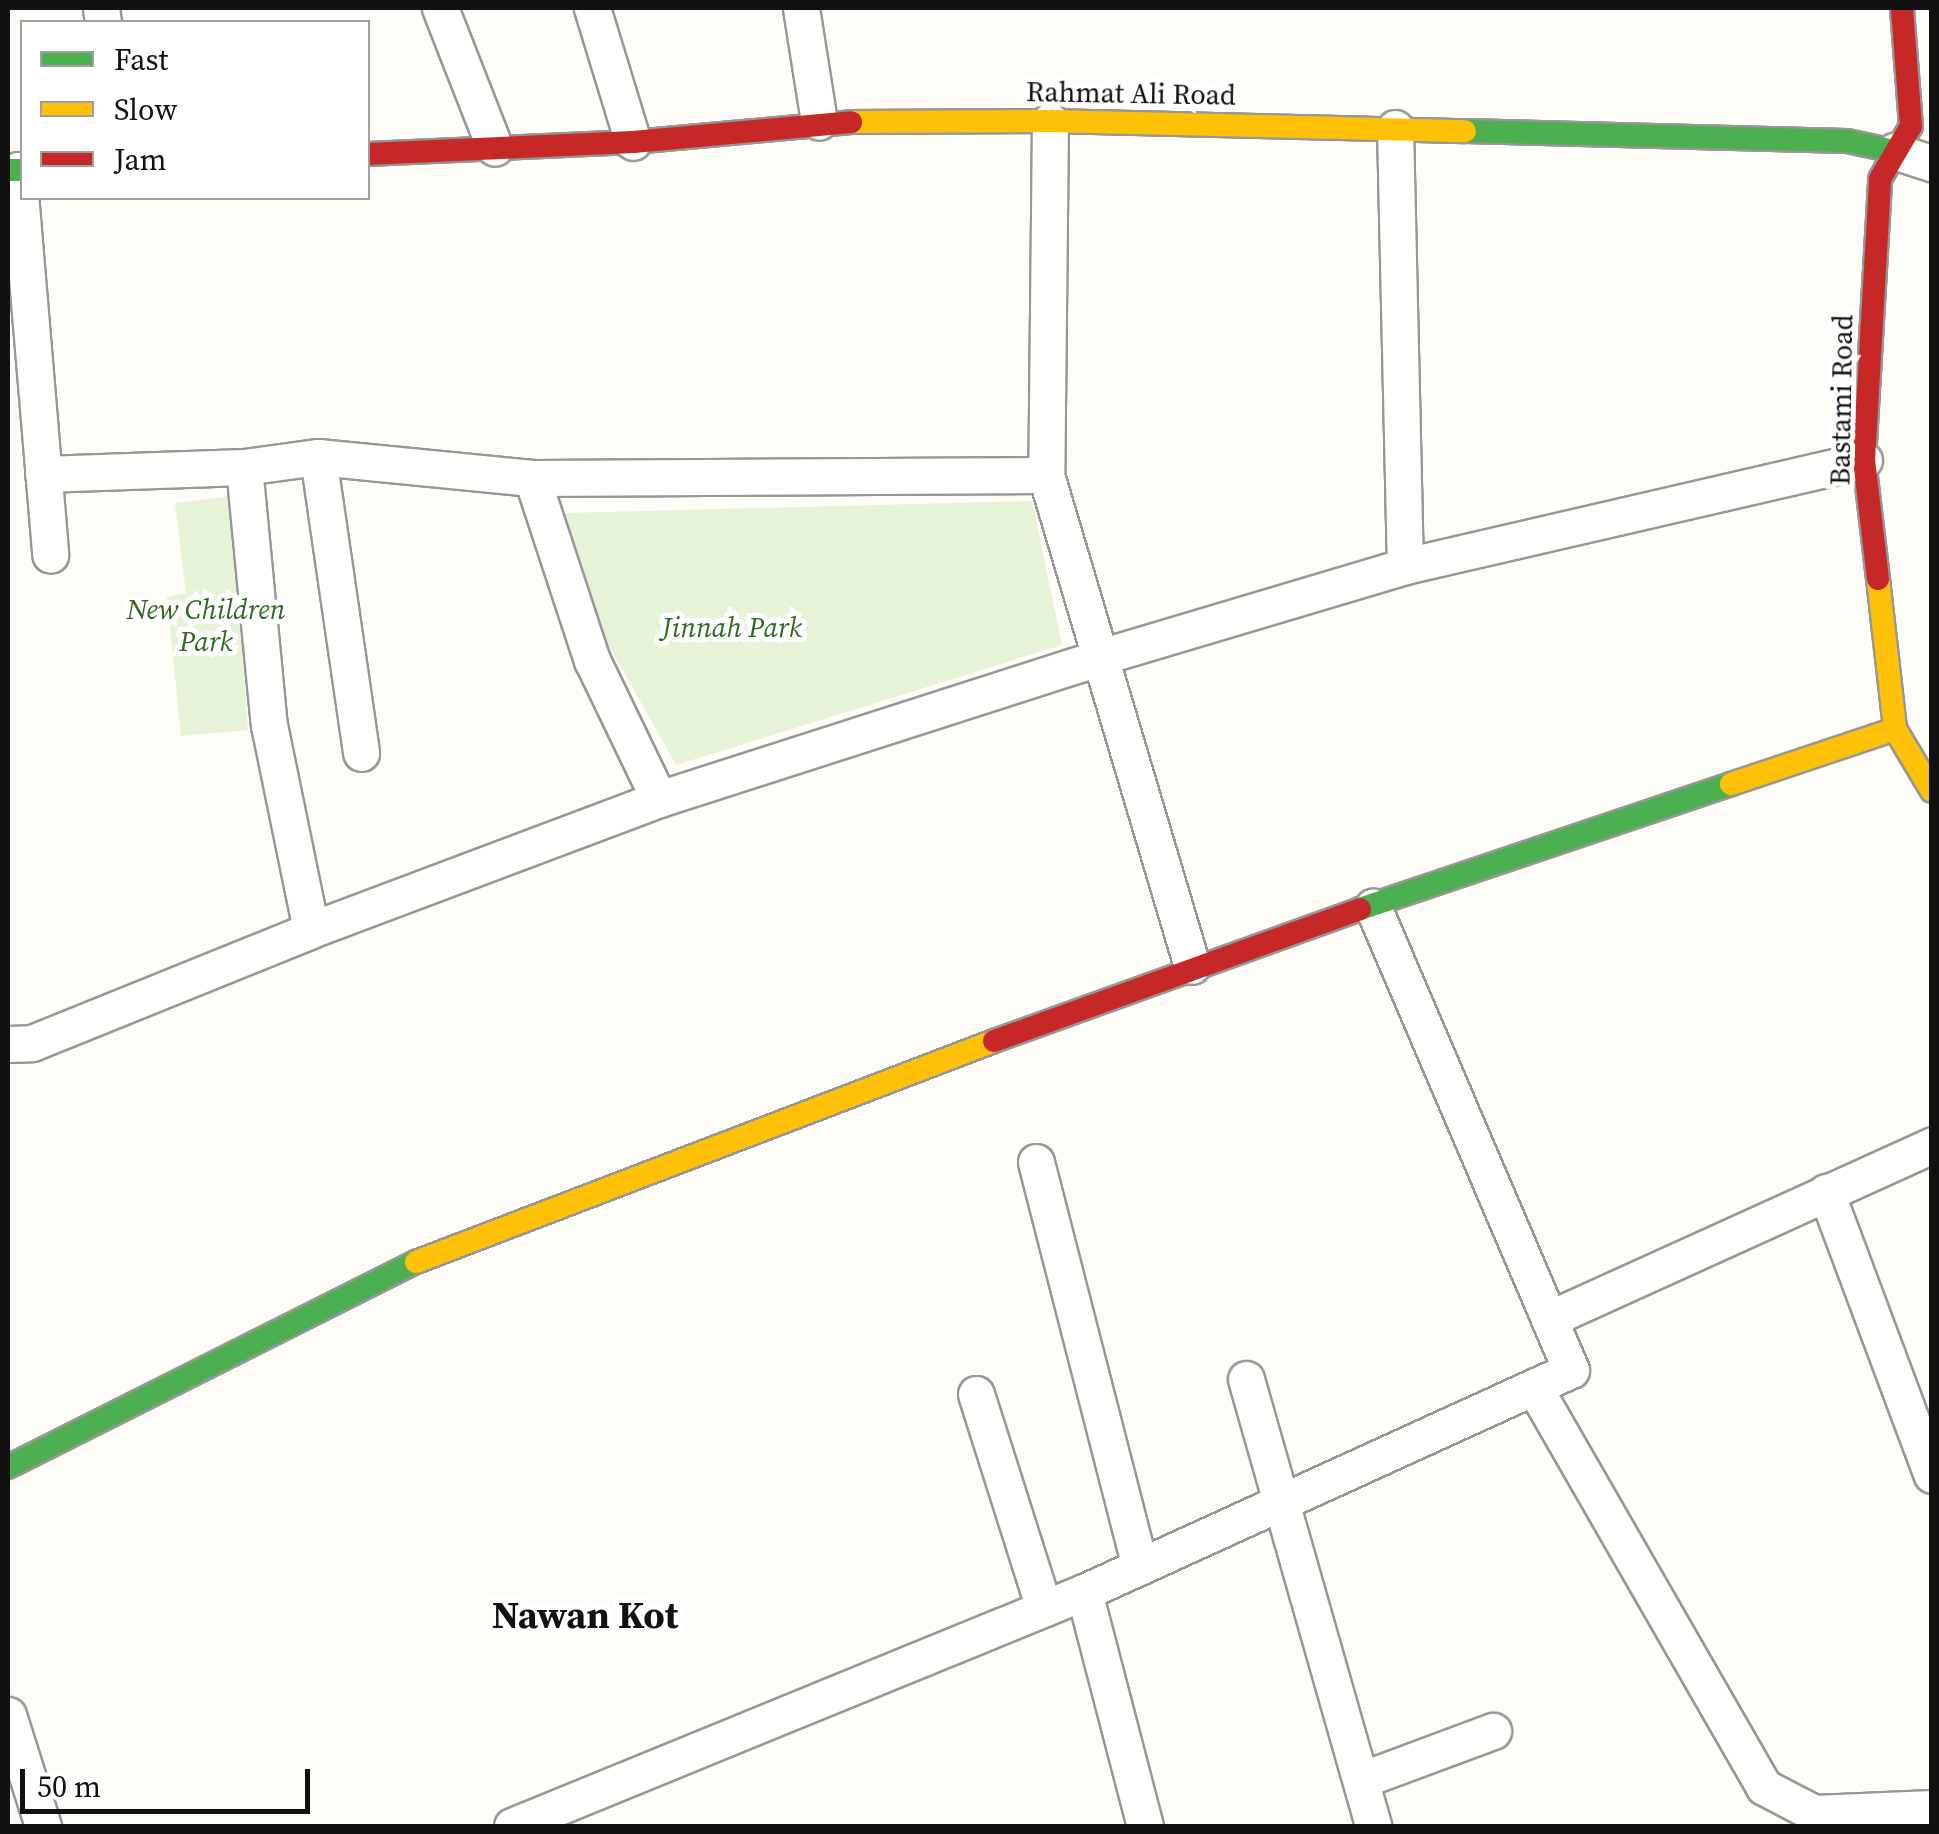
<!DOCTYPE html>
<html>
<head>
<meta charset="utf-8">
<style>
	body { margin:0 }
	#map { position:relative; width:1939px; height:1834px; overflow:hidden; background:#fdfcf7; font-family:"Source Serif 4",serif }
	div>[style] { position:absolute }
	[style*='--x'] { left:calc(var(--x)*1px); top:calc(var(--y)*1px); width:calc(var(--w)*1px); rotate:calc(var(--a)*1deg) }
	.green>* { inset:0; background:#e7f3d7 }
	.roads { filter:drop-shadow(2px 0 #979795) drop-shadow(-2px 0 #979795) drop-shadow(0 2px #979795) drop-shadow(0 -2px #979795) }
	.street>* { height:35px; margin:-17.5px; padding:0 17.5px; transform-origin:17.5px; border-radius:17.5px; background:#fffffe }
	.fast>* { height:22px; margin:-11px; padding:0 11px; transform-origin:11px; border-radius:11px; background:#4caf50 }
	.slow>* { height:22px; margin:-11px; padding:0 11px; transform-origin:11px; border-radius:11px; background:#ffc107 }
	.jam>* { height:22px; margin:-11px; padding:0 11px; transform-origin:11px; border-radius:11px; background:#c62828 }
	span { translate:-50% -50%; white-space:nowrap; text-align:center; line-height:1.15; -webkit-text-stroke:10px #fff; paint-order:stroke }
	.street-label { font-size:28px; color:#111 }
	.park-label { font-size:28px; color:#2f6b1f; font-style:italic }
	.district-label { font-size:38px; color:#111; font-weight:700 }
	.frame { position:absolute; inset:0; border:10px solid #111; pointer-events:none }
	.legend { position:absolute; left:20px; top:20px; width:350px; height:180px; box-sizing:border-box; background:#fff; border:2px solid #a0a0a0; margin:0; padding:12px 18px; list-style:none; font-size:30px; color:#111 }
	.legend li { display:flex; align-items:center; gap:20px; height:50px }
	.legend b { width:50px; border:2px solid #a0a0a0 }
	.scale { position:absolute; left:20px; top:1769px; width:290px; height:45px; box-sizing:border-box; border:5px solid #111; border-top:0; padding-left:12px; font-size:30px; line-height:35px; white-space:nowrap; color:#111; -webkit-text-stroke:8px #fff; paint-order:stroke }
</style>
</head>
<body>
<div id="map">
	<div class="green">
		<i style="clip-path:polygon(232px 496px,248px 730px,181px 736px,167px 597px,186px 593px,175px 503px)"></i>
		<i style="clip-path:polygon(1032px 501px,1062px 645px,676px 765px,608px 644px,564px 513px)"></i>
	</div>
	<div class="roads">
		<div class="street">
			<i style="--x:101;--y:8;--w:14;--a:82"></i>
			<i style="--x:440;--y:8;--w:150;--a:68.6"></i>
			<i style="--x:592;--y:8;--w:140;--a:73"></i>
			<i style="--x:801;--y:8;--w:115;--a:81"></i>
			<i style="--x:1050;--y:121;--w:354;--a:90.6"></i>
			<i style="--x:1046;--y:475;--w:512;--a:73.44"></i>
			<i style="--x:1395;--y:128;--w:438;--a:88.7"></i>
			<i style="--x:1894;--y:151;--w:40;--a:18"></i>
			<i style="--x:18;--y:170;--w:386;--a:85.2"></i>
			<i style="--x:318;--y:457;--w:299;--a:81.7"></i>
			<i style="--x:244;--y:467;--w:259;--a:84.5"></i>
			<i style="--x:269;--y:725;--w:209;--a:78.4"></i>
			<i style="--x:43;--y:474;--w:201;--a:-2"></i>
			<i style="--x:244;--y:467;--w:75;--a:-7.7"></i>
			<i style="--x:318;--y:457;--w:215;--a:5.6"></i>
			<i style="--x:532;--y:478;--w:514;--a:-0.33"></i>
			<i style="--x:532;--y:478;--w:192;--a:71.8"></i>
			<i style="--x:592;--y:660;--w:154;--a:64.3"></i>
			<i style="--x:659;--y:799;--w:463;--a:-17.8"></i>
			<i style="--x:1100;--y:657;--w:318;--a:-16.6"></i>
			<i style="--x:1405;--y:566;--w:471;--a:-13"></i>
			<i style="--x:8;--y:1044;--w:24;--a:-2"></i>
			<i style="--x:32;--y:1043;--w:301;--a:-22"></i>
			<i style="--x:311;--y:930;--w:372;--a:-20.6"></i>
			<i style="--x:1036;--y:1162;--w:418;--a:75.6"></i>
			<i style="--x:1826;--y:1192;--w:302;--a:69.5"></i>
			<i style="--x:1549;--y:1319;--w:421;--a:-24.4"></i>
			<i style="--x:1246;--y:1379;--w:465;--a:74.1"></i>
			<i style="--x:1534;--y:1387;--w:461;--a:60.1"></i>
			<i style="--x:1764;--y:1787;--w:56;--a:27.5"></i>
			<i style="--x:1814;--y:1813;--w:118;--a:-2.4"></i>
			<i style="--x:976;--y:1394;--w:225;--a:72.4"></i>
			<i style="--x:1084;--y:1592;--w:242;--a:75.4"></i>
			<i style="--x:8;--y:1715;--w:116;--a:72.5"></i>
			<i style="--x:1361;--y:1780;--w:141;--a:-20.4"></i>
			<i style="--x:512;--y:1826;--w:618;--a:-22.25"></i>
			<i style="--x:1084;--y:1592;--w:535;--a:-24.51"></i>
			<i style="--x:1571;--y:1370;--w:504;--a:-113.15"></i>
		</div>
		<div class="fast">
			<i style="--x:1465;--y:131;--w:382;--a:1.5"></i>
			<i style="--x:1847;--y:141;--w:48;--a:12"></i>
			<i style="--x:8;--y:170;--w:14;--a:0"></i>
			<i style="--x:1360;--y:909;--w:391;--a:-18.6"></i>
			<i style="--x:8;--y:1467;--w:457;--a:-26.7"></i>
		</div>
		<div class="slow">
			<i style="--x:851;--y:122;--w:199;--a:-0.3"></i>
			<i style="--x:1050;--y:121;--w:415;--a:1.4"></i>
			<i style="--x:1878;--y:579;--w:151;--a:83.5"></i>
			<i style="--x:1895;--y:729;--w:72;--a:59.2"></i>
			<i style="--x:1731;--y:784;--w:173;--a:-18.5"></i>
			<i style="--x:416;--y:1262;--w:619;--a:-20.92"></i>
		</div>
		<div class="jam">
			<i style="--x:368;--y:154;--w:265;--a:-2.6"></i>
			<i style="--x:633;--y:142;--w:219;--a:-5.2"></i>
			<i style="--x:1878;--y:579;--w:120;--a:-96.7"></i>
			<i style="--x:1864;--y:460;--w:281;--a:-86.7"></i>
			<i style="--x:1880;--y:179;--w:61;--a:-59.7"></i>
			<i style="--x:1911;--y:126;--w:118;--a:-94.4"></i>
			<i style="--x:994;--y:1041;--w:389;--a:-19.8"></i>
		</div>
	</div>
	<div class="street-label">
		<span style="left:1131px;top:93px;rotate:1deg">Rahmat Ali Road</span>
		<span style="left:1841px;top:400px;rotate:-89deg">Bastami Road</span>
	</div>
	<div class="park-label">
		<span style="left:206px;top:625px">New Children<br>Park</span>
		<span style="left:732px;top:627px">Jinnah Park</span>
	</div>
	<div class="district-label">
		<span style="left:585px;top:1616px">Nawan Kot</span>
	</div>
	<div class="frame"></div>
	<ul class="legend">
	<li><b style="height:12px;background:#4caf50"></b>Fast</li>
	<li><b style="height:12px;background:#ffc107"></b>Slow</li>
	<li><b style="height:12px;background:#c62828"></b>Jam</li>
	</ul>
	<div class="scale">50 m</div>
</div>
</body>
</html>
